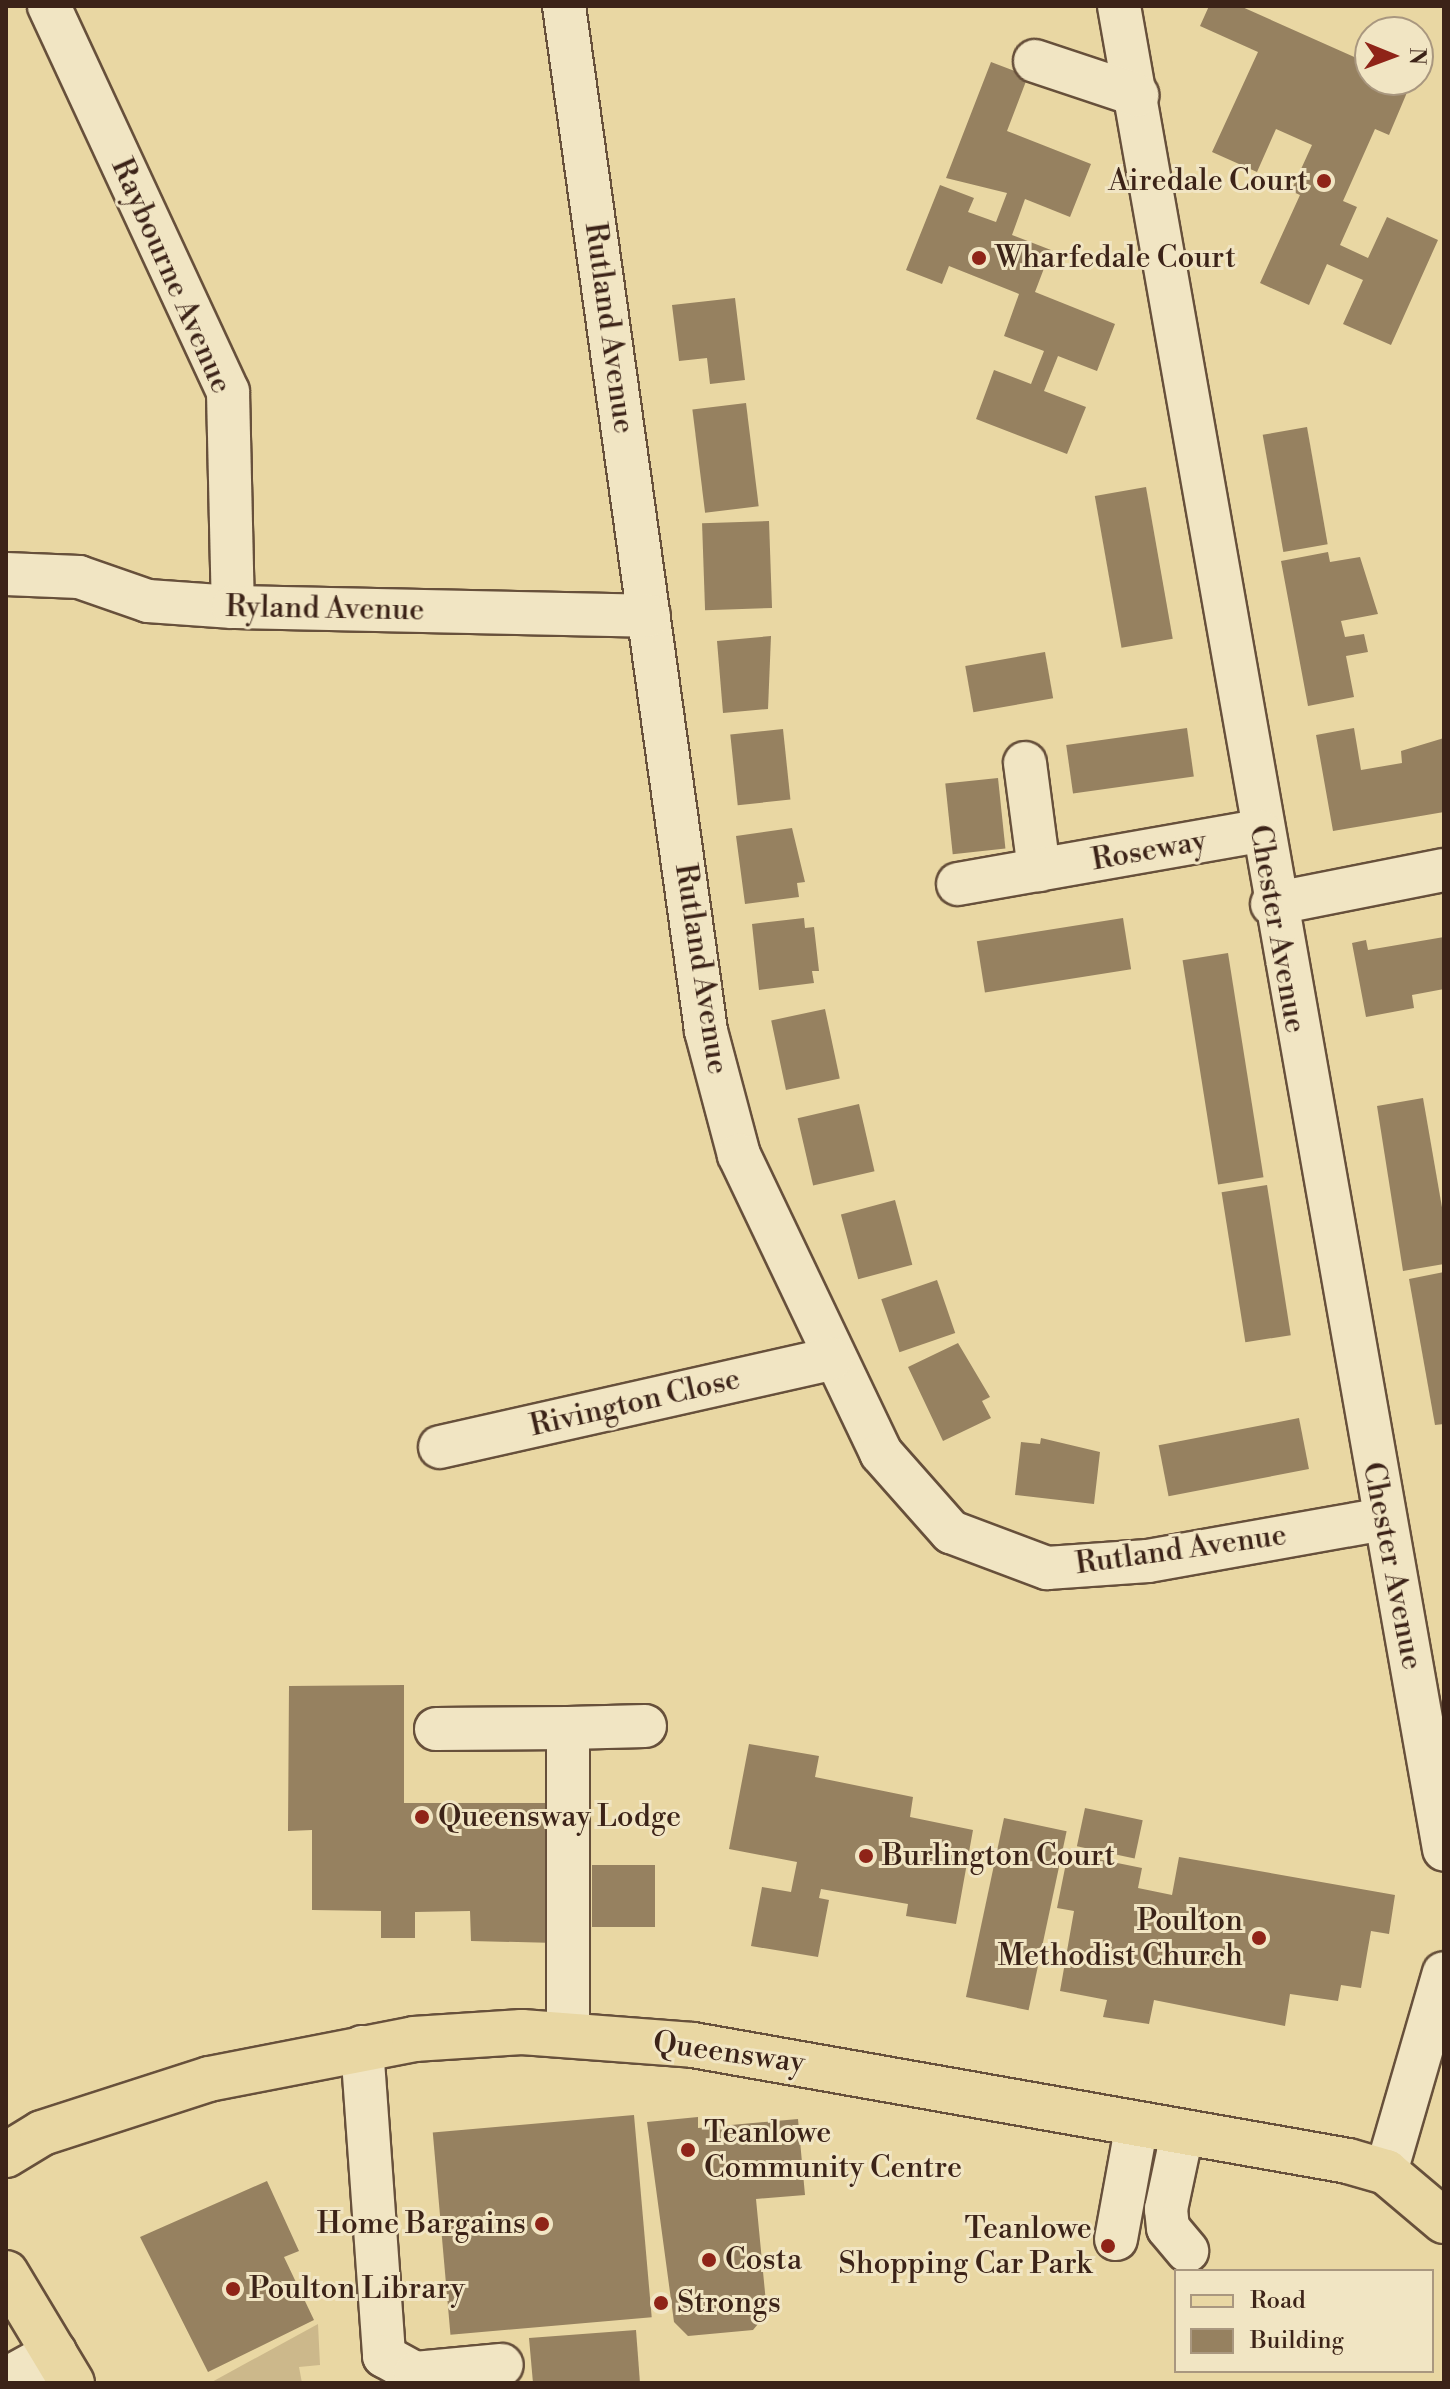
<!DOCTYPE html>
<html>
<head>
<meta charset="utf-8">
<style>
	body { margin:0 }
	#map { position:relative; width:1450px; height:2389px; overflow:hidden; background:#e9d7a3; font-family:"Libre Bodoni",serif }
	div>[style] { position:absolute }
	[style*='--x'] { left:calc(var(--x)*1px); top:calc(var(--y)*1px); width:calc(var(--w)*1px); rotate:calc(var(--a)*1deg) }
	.green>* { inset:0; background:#ccb88b }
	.building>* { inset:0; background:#968160; transform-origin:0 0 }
	.roads { filter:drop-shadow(2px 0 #67503b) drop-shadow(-2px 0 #67503b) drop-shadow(0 2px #67503b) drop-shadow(0 -2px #67503b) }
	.minor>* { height:42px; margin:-21px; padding:0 21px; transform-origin:21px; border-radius:21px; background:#f1e5c3 }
	.major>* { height:44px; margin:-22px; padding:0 22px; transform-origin:22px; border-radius:22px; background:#e9d7a3 }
	.dots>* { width:22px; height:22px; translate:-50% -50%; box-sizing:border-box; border:4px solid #f1e5c3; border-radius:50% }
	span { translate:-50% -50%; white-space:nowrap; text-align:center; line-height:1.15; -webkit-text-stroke:6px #f1e5c3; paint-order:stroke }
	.poi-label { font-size:30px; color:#3c2318 }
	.right { translate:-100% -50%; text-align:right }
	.left { translate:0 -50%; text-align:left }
	.street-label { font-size:30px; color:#3c2318 }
	.frame { position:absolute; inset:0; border:8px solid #3c2318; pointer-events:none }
	.legend { position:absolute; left:1174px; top:2269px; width:260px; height:104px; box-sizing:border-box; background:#f1e5c3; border:2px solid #a9977f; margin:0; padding:10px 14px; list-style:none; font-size:24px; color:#3c2318 }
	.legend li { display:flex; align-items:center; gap:16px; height:40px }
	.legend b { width:40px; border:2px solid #a9977f }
	.north { position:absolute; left:1354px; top:16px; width:80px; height:80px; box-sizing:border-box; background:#f1e5c3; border:2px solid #a9977f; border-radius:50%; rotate:91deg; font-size:22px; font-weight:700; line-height:32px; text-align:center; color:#3c2318 }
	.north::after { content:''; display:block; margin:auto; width:28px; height:36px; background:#8f2418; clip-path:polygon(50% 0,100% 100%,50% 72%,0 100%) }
</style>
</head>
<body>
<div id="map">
	<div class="green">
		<i style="clip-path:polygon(318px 2324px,320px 2365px,299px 2367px,302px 2383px,210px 2383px)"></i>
	</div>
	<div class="building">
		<i style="clip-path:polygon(1209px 6px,1240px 6px,1370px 64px,1370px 80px,1411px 83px,1389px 135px,1375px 129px,1343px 201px,1357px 207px,1340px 245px,1368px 258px,1387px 217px,1438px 240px,1391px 345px,1343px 324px,1363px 280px,1327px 264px,1309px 305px,1260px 283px,1300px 195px,1291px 191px,1312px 145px,1276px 129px,1257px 172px,1212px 152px,1258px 52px,1200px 26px)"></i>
		<i style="clip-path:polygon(991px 62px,1028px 76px,1007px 131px,1091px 164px,1070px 217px,1025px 199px,1012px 235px,1051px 250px,1035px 292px,1115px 324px,1097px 371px,1058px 356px,1044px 391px,1086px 407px,1067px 454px,976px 419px,994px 370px,1031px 384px,1044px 351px,1004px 336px,1019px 294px,949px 266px,942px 284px,906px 270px,940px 185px,974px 198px,968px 212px,996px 222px,1007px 193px,946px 178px)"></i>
		<i style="clip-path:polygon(735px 298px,745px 380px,710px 384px,707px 358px,679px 361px,672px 305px)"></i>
		<i style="left:746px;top:403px;width:104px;height:54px;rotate:83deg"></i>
		<i style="left:1307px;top:427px;width:119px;height:45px;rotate:80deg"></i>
		<i style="left:1146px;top:487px;width:154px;height:52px;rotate:80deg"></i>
		<i style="left:769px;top:521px;width:87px;height:67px;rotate:88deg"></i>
		<i style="clip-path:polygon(1328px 552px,1330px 562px,1360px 557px,1378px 614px,1341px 621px,1345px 637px,1364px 634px,1368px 652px,1346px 656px,1354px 697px,1308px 706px,1281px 561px)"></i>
		<i style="clip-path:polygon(771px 636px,768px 709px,723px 713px,717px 641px)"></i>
		<i style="left:1045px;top:652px;width:47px;height:81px;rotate:80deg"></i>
		<i style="left:1187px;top:728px;width:49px;height:122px;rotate:82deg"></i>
		<i style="clip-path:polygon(1354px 728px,1361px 770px,1402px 763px,1401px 751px,1444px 738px,1444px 812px,1333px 831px,1316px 735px)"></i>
		<i style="left:783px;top:729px;width:71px;height:53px;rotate:84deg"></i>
		<i style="left:998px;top:778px;width:71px;height:53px;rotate:84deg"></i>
		<i style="clip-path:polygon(792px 828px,805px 882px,797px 883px,799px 897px,745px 904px,736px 836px)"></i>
		<i style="clip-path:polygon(804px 918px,805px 928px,814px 927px,819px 971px,812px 971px,814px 983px,759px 990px,752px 924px)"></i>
		<i style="left:1123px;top:918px;width:52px;height:148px;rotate:81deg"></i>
		<i style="clip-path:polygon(1444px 937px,1444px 989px,1412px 995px,1414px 1008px,1366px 1017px,1352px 943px,1366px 940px,1368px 950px)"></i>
		<i style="left:1228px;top:953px;width:227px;height:46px;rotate:81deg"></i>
		<i style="left:825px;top:1009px;width:71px;height:55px;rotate:78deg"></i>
		<i style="clip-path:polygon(1423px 1098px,1444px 1219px,1444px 1264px,1403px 1271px,1377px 1106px)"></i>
		<i style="left:859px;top:1104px;width:69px;height:63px;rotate:77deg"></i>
		<i style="left:1267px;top:1185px;width:152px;height:46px;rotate:81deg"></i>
		<i style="left:895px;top:1200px;width:67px;height:56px;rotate:75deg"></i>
		<i style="clip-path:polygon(1444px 1272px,1444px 1424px,1435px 1425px,1409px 1279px)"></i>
		<i style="left:937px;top:1280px;width:56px;height:59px;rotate:71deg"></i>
		<i style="clip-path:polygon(958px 1343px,990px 1397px,982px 1401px,991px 1418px,943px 1441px,908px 1367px)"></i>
		<i style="left:1299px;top:1418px;width:52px;height:143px;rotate:79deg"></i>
		<i style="clip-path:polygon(1041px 1438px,1100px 1452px,1094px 1504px,1015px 1495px,1021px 1442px,1040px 1444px)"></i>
		<i style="clip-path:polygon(404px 1685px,404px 1803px,555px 1803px,556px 1943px,471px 1941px,470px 1911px,415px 1912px,415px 1938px,381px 1938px,381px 1911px,312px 1910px,312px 1830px,288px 1831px,289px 1686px)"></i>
		<i style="clip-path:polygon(749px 1744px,819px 1756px,815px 1777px,913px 1797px,910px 1817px,973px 1830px,956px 1924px,906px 1916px,908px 1904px,821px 1889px,819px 1898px,829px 1900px,818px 1957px,751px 1946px,762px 1887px,791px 1892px,797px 1862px,729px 1849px)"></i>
		<i style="left:1085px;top:1808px;width:59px;height:39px;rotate:12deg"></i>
		<i style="left:1004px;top:1818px;width:64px;height:183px;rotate:12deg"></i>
		<i style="clip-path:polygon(1068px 1853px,1142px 1868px,1138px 1888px,1172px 1895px,1179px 1857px,1395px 1895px,1389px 1934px,1371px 1931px,1361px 1988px,1341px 1985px,1338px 2001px,1290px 1994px,1285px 2026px,1154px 2000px,1149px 2024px,1103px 2017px,1107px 2000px,1060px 1991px,1074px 1911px,1057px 1908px)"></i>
		<i style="left:655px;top:1865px;width:62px;height:63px;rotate:90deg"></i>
		<i style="left:634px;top:2115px;width:203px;height:202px;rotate:85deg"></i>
		<i style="clip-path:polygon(698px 2117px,698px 2128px,798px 2119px,805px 2195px,756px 2199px,767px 2313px,753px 2330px,688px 2336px,674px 2322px,647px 2122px)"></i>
		<i style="clip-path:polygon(267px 2181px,299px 2251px,284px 2257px,314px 2320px,208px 2372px,140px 2237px)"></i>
		<i style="clip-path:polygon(636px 2330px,640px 2383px,533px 2383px,529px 2338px)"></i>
	</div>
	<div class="roads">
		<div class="minor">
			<i style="--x:49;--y:6;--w:425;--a:65.1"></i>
			<i style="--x:228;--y:392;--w:215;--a:88.7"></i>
			<i style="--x:564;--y:6;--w:1035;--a:82.11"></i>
			<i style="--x:706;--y:1031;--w:128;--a:75.1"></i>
			<i style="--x:739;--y:1155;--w:330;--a:64.5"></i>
			<i style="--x:881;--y:1453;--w:106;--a:48.5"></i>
			<i style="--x:951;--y:1532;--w:103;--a:20.6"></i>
			<i style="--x:1047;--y:1568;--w:101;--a:-4"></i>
			<i style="--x:1148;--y:1561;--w:239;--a:-10.1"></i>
			<i style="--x:1119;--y:6;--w:1872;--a:80"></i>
			<i style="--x:1035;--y:61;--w:108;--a:18.4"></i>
			<i style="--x:6;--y:574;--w:73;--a:2.4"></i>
			<i style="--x:79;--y:577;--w:73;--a:19.2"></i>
			<i style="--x:148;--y:601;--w:85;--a:4"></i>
			<i style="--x:233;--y:607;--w:416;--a:1.2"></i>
			<i style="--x:1025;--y:763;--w:108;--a:82.5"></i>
			<i style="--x:958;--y:884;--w:306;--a:-10"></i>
			<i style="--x:1272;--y:904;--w:175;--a:-11.2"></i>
			<i style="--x:440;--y:1447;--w:401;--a:-12.7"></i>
			<i style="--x:568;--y:1728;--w:77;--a:-1.5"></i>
			<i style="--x:436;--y:1729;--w:132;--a:-0.4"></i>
			<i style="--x:568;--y:1728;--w:306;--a:90"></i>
			<i style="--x:362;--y:2047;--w:310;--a:85.9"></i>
			<i style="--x:384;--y:2356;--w:35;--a:29"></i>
			<i style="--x:415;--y:2373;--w:87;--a:-5.3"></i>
			<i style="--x:1182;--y:2134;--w:77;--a:102"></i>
			<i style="--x:1166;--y:2209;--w:19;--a:84"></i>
			<i style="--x:1168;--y:2228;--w:30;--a:50"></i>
			<i style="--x:1386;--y:2172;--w:207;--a:-73.8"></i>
			<i style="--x:1116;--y:2239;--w:117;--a:-79.7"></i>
			<i style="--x:6;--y:2379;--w:56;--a:-28.9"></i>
		</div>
		<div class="major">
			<i style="--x:6;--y:2155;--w:42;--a:-31.4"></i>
			<i style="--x:42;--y:2133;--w:176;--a:-17.9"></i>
			<i style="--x:209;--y:2079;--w:209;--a:-11"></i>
			<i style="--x:414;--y:2039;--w:108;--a:-3.7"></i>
			<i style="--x:522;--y:2032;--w:171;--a:4.3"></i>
			<i style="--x:693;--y:2045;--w:665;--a:10.04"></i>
			<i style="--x:1348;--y:2161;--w:40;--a:16"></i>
			<i style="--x:1386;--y:2172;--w:76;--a:40.2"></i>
			<i style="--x:6;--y:2273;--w:128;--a:59"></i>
		</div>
	</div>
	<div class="dots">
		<i style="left:1324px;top:181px;background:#8f2418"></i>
		<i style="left:979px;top:258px;background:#8f2418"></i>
		<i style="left:422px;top:1817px;background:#8f2418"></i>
		<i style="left:866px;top:1856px;background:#8f2418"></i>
		<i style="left:1259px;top:1938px;background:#8f2418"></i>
		<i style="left:688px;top:2150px;background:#8f2418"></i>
		<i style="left:542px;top:2224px;background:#8f2418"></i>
		<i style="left:1108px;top:2246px;background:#8f2418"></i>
		<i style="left:709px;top:2260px;background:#8f2418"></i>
		<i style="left:233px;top:2289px;background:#8f2418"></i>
		<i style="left:661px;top:2303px;background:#8f2418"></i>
	</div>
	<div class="poi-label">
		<span class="right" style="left:1308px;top:181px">Airedale Court</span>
		<span class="left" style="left:995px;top:258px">Wharfedale Court</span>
		<span class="left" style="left:438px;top:1817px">Queensway Lodge</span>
		<span class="left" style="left:882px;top:1856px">Burlington Court</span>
		<span class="right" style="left:1243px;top:1938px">Poulton<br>Methodist Church</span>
		<span class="left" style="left:704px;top:2150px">Teanlowe<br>Community Centre</span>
		<span class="right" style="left:526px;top:2224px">Home Bargains</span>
		<span class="right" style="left:1092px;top:2246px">Teanlowe<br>Shopping Car Park</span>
		<span class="left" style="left:725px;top:2260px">Costa</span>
		<span class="left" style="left:249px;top:2289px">Poulton Library</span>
		<span class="left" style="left:677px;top:2303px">Strongs</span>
	</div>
	<div class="street-label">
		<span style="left:171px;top:276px;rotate:66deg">Raybourne Avenue</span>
		<span style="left:609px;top:328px;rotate:82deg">Rutland Avenue</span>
		<span style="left:325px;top:609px;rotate:1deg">Ryland Avenue</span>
		<span style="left:1149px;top:851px;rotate:-10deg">Roseway</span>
		<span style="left:1277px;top:929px;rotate:80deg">Chester Avenue</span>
		<span style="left:701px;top:969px;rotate:81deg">Rutland Avenue</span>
		<span style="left:635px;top:1403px;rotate:-13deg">Rivington Close</span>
		<span style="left:1181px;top:1550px;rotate:-8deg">Rutland Avenue</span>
		<span style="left:1392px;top:1566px;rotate:79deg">Chester Avenue</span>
		<span style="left:729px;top:2053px;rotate:8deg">Queensway</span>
	</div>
	<div class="frame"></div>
	<ul class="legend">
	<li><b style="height:10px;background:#e9d7a3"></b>Road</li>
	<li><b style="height:22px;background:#968160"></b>Building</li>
	</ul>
	<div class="north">N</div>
</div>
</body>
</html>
